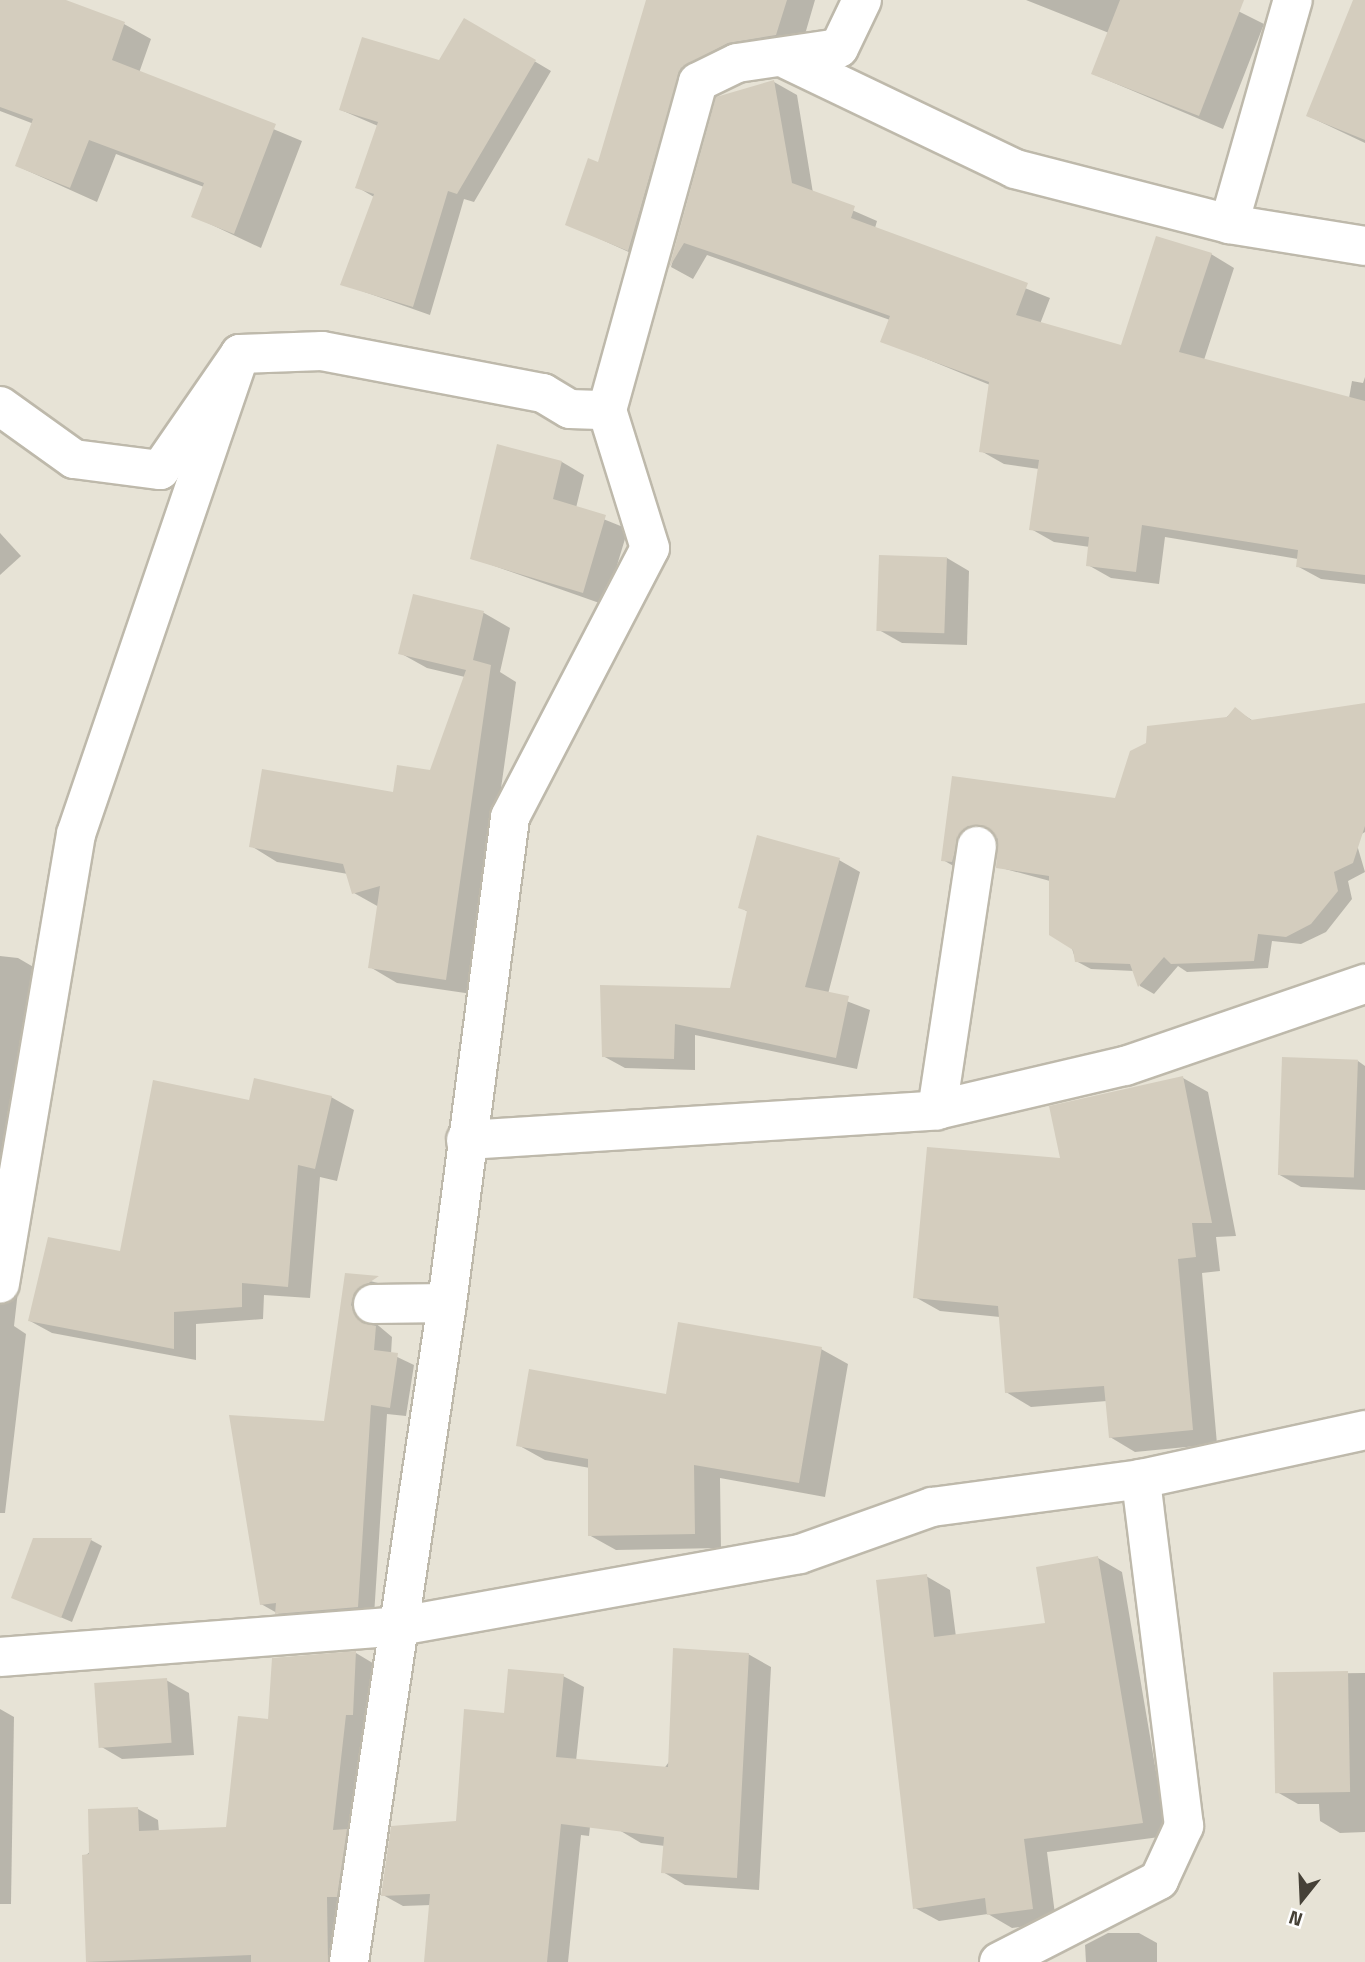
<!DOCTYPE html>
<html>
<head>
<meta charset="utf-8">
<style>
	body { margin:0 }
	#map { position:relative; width:1365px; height:1962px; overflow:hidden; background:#f3f1e8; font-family:"Titillium Web",sans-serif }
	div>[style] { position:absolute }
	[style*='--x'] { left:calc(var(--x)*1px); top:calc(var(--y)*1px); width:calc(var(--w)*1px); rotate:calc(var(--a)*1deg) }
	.residential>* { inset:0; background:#e7e3d6; transform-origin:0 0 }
	.shadow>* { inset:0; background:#0003 }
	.building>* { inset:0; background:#d4cdbe; transform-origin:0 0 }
	.roads { filter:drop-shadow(2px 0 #beb9ab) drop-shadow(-2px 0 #beb9ab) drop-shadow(0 2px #beb9ab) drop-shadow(0 -2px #beb9ab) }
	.street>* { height:38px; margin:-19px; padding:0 19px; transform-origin:19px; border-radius:19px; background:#fff }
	span { translate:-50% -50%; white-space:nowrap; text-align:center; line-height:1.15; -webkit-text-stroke:5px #fff; paint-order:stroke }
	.north { position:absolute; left:1267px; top:1864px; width:70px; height:70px; -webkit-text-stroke:5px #fff; paint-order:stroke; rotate:198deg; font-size:19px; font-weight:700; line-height:28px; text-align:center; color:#464137 }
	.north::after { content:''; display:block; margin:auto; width:24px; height:32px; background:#464137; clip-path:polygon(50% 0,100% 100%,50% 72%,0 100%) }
</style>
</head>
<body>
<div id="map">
	<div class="residential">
		<i style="left:0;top:0;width:1365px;height:1962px"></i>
	</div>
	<div class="shadow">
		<i style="clip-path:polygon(0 0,61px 0,124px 24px,151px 39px,139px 73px,302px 141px,261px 248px,193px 216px,204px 187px,116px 154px,97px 202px,17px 166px,34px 124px,0 111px)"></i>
		<i style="clip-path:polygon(648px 0,815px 0,801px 48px,705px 82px,653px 263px,567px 224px,599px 164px)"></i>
		<i style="clip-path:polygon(1026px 0,1216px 0,1264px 24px,1223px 129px,1093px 74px,1109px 33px)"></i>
		<i style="clip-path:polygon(1365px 17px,1365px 143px,1308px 116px)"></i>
		<i style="clip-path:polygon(465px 20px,551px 71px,474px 202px,464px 199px,430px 315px,342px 284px,374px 197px,357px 187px,378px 126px,341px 110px,440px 62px)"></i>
		<i style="clip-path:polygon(774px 82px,797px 95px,813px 193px,877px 221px,875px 228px,1050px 298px,1040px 324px,1122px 347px,1211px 254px,1234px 268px,1204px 360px,1349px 398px,1352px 381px,1363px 383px,1365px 377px,1365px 584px,1321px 579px,1297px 566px,1298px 559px,1165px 537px,1159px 584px,1111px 578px,1088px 565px,1090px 547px,1054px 542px,1031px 529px,1039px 469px,1004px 464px,981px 451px,990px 385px,883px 341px,890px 320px,707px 255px,693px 279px,671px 267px,718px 99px)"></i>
		<i style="clip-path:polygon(499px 447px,562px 462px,584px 475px,576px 508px,628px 529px,605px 605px,472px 558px)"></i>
		<i style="clip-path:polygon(0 533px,21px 556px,0 575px)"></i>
		<i style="clip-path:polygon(947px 558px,969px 571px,967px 645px,902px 643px,879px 630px)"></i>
		<i style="clip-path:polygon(414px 596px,484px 613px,510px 628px,500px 672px,516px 682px,472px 994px,397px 983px,370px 967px,379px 907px,354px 893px,348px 874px,277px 862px,251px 846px,395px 794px,431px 772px,465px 677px,427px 668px,400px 653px)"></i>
		<i style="clip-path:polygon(1365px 707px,1365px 832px,1355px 838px,1365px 872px,1348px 881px,1352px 899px,1326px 932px,1301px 944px,1272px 941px,1268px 968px,1187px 972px,1178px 966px,1154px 994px,1140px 986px,1134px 971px,1091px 969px,1076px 961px,1050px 881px,998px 867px,997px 835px,984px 833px,957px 868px,943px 860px,954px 777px,1116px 800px,1236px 710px,1255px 722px)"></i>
		<i style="clip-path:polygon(839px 860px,860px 872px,828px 994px,870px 1010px,857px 1069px,695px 1035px,695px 1070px,625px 1068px,603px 1056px,732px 990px,748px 912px,740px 907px)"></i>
		<i style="clip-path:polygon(0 956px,18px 958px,54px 979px,14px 1326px,26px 1334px,5px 1513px,0 1513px)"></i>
		<i style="clip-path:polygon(1358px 1061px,1365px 1066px,1365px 1190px,1301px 1187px,1278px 1174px)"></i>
		<i style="clip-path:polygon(1183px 1078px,1208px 1092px,1236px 1236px,1216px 1237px,1220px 1271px,1202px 1273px,1217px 1444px,1135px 1452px,1110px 1437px,1107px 1401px,1031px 1407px,1006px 1392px,1000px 1317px,940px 1311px,915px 1297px,1062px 1160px)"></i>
		<i style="clip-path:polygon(331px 1097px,354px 1110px,337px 1181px,320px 1177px,310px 1298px,264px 1295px,263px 1319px,196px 1324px,196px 1360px,52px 1333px,30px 1321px,122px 1253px,251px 1102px)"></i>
		<i style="clip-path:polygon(346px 1275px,394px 1287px,367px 1316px,392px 1337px,391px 1354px,414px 1365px,406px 1416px,387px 1414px,374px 1616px,293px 1622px,261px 1604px,325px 1423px)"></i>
		<i style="clip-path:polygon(821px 1349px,848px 1364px,825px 1497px,720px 1478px,721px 1548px,616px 1550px,589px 1535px,590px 1468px,545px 1460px,518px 1445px)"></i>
		<i style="clip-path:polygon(91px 1540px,102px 1546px,72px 1622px,13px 1597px)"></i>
		<i style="clip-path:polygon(1098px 1558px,1122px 1572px,1167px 1836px,1047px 1852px,1056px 1922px,1012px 1928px,988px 1914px,939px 1921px,915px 1908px,926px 1576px,950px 1590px,956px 1637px,1047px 1625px)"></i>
		<i style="clip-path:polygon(356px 1653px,376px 1665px,348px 1962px,88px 1962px,84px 1857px,138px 1809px,158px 1820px,159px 1832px,228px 1829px,269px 1721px)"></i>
		<i style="clip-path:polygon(748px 1654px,771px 1667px,759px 1890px,685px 1885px,663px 1872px,665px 1846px,641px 1843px,619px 1830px)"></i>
		<i style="clip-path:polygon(1365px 1673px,1365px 1832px,1340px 1833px,1320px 1821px,1319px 1804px,1298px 1804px,1277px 1792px,1275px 1674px)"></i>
		<i style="clip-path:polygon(563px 1676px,584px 1687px,576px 1761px,596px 1772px,589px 1836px,581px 1835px,568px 1962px,426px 1962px,431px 1905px,403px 1906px,383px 1895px,457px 1823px,506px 1715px)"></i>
		<i style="clip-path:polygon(166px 1680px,189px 1693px,194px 1755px,122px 1759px,100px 1746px)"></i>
		<i style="clip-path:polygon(0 1709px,14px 1717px,11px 1904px,0 1904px)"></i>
		<i style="clip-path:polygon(1108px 1933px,1139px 1933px,1157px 1943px,1157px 1962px,1086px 1962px,1085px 1945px)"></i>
	</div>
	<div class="building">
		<i style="clip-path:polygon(0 0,66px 0,125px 22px,112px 60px,276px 124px,234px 234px,191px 217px,204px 183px,89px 140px,70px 188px,15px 166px,33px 119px,0 107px)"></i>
		<i style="clip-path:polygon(646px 0,787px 0,776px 35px,728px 43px,681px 68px,628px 251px,565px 225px,588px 158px,598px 162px)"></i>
		<i style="clip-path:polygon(1120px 0,1244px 0,1199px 116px,1091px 74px)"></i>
		<i style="clip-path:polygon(1353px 0,1365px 0,1365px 140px,1306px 116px)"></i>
		<i style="clip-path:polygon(464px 18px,536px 60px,457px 194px,448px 191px,413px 307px,340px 285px,374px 194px,355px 188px,378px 122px,339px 110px,362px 37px,439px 60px)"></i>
		<i style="clip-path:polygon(774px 80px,792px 183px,855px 206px,851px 218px,1028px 283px,1016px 315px,1121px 345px,1156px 236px,1212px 253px,1179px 352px,1365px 401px,1365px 575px,1296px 567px,1298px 550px,1142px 525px,1136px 572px,1086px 566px,1089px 537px,1029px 530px,1039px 460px,979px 452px,989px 382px,880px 342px,890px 316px,737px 261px,684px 243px,669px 268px,716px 97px)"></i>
		<i style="clip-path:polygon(497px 444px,562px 461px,553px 499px,606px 515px,583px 593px,470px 559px)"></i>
		<i style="left:879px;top:555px;width:68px;height:76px;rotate:2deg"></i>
		<i style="clip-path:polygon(413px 594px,484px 611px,473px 660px,491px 665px,446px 980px,368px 968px,380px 886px,352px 894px,343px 864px,249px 847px,262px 769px,393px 792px,397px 765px,430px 770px,466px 670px,398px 654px)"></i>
		<i style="clip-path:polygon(1365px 703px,1365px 826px,1353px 863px,1334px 872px,1338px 891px,1311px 924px,1286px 937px,1258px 934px,1254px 961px,1171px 964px,1164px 957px,1138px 987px,1130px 964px,1075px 962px,1073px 950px,1049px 935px,1049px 876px,996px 868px,998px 839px,990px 829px,968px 826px,960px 833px,952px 862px,941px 861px,952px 776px,1115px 798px,1130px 751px,1146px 743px,1147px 726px,1227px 717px,1235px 707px,1251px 720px)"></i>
		<i style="clip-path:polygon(757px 835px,840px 858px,805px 987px,849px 996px,836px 1058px,675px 1024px,674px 1059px,602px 1057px,600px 985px,730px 988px,747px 911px,738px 908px)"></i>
		<i style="left:1282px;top:1057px;width:76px;height:118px;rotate:2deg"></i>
		<i style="clip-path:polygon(1183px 1076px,1212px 1223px,1192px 1223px,1196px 1257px,1178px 1259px,1193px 1430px,1109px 1438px,1104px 1386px,1005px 1393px,998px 1306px,913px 1298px,927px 1147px,1060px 1158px,1049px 1106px)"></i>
		<i style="clip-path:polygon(254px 1078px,332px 1096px,315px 1169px,298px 1165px,288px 1287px,242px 1283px,242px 1307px,174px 1312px,174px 1349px,28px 1321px,48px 1237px,120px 1251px,153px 1080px,249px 1100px)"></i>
		<i style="clip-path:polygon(345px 1273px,379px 1276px,354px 1293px,351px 1305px,362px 1323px,376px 1326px,374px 1350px,398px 1353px,390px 1408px,371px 1405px,358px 1607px,275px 1614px,276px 1603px,260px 1605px,229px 1415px,324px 1421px)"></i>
		<i style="clip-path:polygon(678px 1322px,822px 1347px,799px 1483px,694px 1465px,695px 1534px,588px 1536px,588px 1459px,516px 1446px,529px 1369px,666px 1394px)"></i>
		<i style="clip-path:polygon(33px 1538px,92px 1538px,61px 1618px,11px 1598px)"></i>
		<i style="clip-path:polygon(1098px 1556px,1143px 1823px,1024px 1839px,1033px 1909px,987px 1915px,985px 1898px,913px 1909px,876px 1580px,927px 1574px,934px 1637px,1045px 1623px,1036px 1567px)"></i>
		<i style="clip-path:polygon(673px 1648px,749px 1653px,737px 1878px,661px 1873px,664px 1837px,561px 1824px,547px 1962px,424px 1962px,430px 1894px,381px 1896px,391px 1826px,456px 1821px,464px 1709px,504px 1713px,508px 1669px,564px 1674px,556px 1757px,668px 1767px)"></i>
		<i style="clip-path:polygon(356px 1651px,353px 1715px,346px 1715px,333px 1830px,347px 1829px,337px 1897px,327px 1897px,328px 1962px,251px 1962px,251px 1955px,86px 1962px,82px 1855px,89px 1854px,88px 1809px,138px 1807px,139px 1831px,226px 1827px,238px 1716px,268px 1719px,272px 1658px)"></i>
		<i style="left:1348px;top:1671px;width:121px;height:75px;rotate:89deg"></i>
		<i style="left:167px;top:1678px;width:65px;height:73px;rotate:86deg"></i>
	</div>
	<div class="roads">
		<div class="street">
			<i style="--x:788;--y:60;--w:252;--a:25.6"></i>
			<i style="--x:1015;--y:169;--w:221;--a:14.4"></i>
			<i style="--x:1229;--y:224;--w:138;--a:9.2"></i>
			<i style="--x:1229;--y:224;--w:233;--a:-74.1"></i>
			<i style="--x:240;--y:354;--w:82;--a:-2.1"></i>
			<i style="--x:322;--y:351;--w:225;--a:10.8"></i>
			<i style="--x:543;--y:393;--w:31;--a:31"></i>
			<i style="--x:570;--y:409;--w:37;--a:2"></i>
			<i style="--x:0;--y:406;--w:91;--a:35.6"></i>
			<i style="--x:74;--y:459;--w:87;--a:7.3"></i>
			<i style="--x:160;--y:470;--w:141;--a:-55.4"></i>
			<i style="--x:240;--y:354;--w:507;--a:108.86"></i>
			<i style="--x:76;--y:834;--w:456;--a:99.6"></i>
			<i style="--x:937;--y:1110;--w:193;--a:-13.2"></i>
			<i style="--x:1125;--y:1066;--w:254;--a:-18.9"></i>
			<i style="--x:466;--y:1140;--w:472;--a:-3.6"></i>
			<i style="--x:937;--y:1110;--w:267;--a:-81.4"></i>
			<i style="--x:373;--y:1304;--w:74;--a:-0.8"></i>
			<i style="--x:0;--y:1657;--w:401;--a:-4.4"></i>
			<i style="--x:400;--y:1626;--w:406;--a:-10.2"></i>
			<i style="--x:800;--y:1554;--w:140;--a:-19.6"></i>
			<i style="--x:932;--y:1507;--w:211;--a:-7.6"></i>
			<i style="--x:1141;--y:1479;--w:229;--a:-12.3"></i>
			<i style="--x:349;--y:1962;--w:666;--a:-81.54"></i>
			<i style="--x:447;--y:1303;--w:490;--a:-82.6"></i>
			<i style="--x:510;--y:817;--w:303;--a:-62.5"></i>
			<i style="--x:650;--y:548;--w:145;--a:-107.3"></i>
			<i style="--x:607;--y:410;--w:340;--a:-74.5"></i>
			<i style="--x:698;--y:82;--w:43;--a:-26"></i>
			<i style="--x:737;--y:63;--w:103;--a:-8.4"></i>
			<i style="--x:839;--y:48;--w:53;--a:-64.4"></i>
			<i style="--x:999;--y:1962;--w:180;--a:-27.1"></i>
			<i style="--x:1159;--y:1880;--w:60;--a:-65.2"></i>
			<i style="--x:1184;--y:1826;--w:350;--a:-97.1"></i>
		</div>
	</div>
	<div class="north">N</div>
</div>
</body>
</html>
